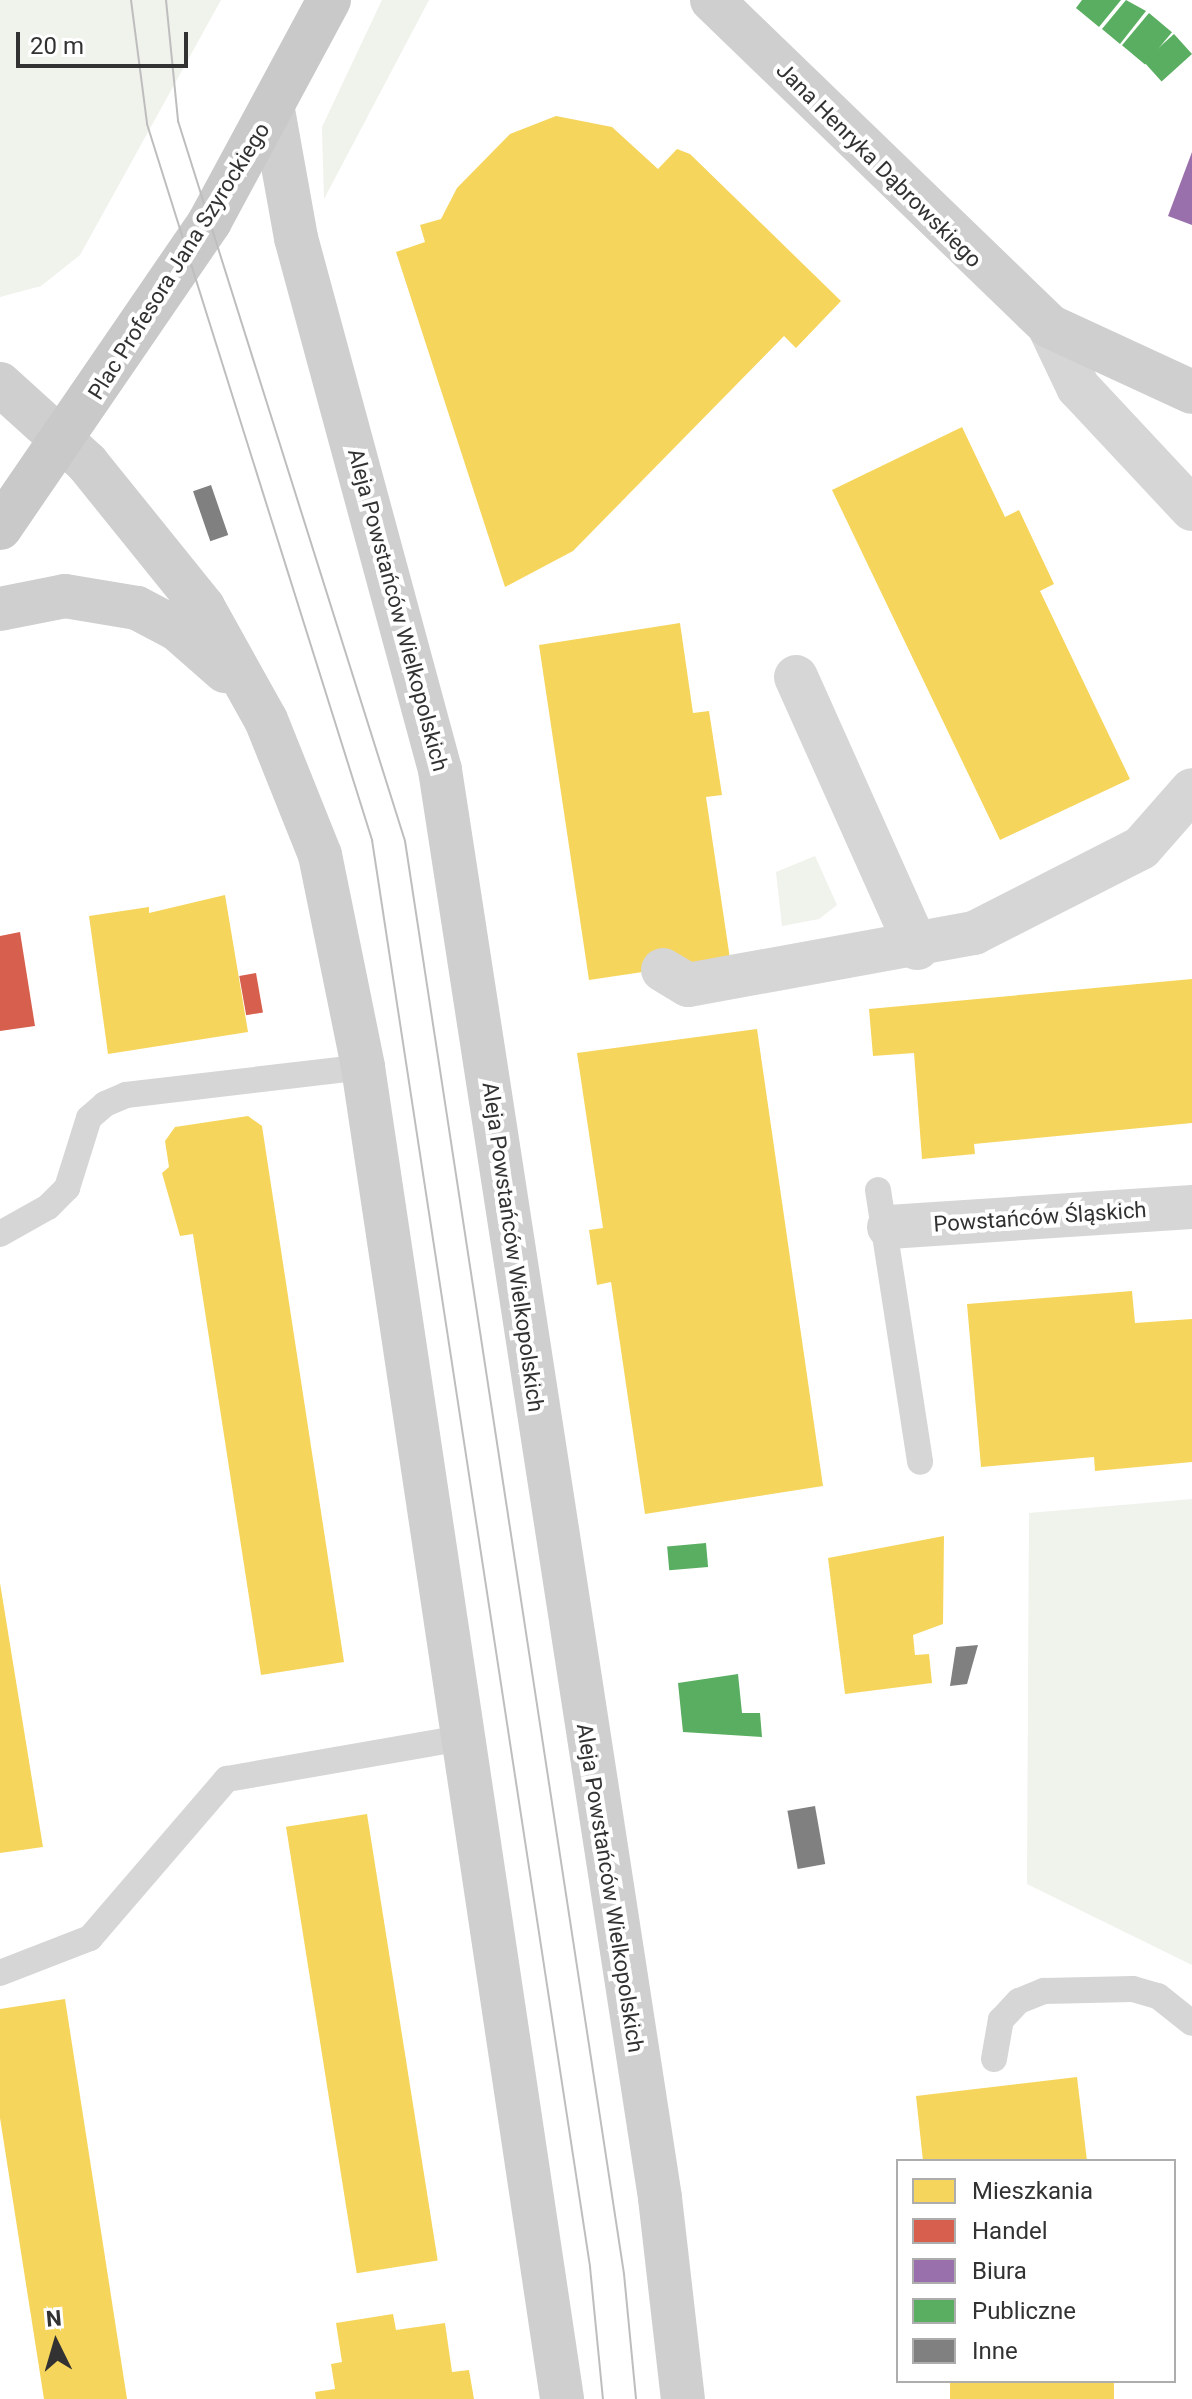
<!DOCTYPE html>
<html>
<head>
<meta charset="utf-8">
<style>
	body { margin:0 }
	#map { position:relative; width:1192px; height:2399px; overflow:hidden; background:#fff; font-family:Roboto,sans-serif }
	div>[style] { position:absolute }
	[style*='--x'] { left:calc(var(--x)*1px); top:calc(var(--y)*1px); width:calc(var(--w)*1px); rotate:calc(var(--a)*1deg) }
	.green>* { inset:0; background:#f0f2ec }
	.homes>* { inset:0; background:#f6d55c; transform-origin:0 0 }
	.shops>* { inset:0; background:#d6604d; transform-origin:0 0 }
	.offices>* { inset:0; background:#9970ab }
	.public>* { inset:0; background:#5aae61; transform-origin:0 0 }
	.building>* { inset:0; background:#808080; transform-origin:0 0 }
	.lane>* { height:26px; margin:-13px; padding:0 13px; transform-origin:13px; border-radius:13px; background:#d6d6d6 }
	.street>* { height:44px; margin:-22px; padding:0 22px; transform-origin:22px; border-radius:22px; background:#d6d6d6 }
	.secondary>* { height:44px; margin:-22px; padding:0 22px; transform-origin:22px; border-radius:22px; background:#cfcfcf }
	.primary>* { height:44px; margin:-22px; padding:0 22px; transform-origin:22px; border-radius:22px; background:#c9c9c9 }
	.tram>* { height:2px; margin:-1px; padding:0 1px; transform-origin:1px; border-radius:1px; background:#bebebe }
	span { translate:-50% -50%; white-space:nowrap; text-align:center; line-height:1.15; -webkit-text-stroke:8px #fff; paint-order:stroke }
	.street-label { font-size:22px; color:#323232 }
	.legend { position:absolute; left:896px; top:2159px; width:280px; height:224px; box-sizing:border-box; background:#fff; border:2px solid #adadad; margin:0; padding:10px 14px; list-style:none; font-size:24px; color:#323232 }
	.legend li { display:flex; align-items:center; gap:16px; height:40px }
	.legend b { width:40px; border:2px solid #adadad }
	.north { position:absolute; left:16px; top:2303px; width:80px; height:80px; -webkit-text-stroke:6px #fff; paint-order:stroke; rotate:355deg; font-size:22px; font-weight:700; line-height:32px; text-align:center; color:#323232 }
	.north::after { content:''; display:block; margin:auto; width:28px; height:36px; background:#323232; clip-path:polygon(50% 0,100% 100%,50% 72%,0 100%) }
	.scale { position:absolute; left:16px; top:32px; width:172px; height:36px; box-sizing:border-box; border:4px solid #323232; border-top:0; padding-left:10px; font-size:24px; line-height:28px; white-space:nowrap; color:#323232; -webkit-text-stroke:6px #fff; paint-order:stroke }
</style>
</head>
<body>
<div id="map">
	<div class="green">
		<i style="clip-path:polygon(0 0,221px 0,80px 255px,41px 286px,0 297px)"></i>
		<i style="clip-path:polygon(382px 0,429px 0,324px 199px,322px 127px)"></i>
		<i style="clip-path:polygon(815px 856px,837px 905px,819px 919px,782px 926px,776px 872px)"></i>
		<i style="clip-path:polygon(1192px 1499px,1192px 1965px,1027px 1884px,1029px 1513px)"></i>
	</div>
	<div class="homes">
		<i style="clip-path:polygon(556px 116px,612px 127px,658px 169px,677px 149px,690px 154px,841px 301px,796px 348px,784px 336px,573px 551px,505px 587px,396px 252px,425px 242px,420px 225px,441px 219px,457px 188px,510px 134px)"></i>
		<i style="clip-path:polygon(962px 427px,1005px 517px,1019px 510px,1054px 584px,1040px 591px,1130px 779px,1000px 840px,832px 490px)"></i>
		<i style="clip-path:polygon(680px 623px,693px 713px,709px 711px,722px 795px,706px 797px,730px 959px,589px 980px,539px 645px)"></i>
		<i style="clip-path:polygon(225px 895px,248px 1032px,108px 1054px,89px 916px,149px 907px,149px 913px)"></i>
		<i style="clip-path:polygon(1192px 979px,1192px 1123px,974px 1144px,975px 1154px,922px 1159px,914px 1053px,873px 1056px,869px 1009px)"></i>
		<i style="clip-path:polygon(757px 1029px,823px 1486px,645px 1514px,611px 1282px,597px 1285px,589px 1230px,603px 1228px,577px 1053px)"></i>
		<i style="clip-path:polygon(248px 1116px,262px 1126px,344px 1662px,261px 1675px,193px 1234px,180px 1236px,162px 1173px,169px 1167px,165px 1141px,175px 1127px)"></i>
		<i style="clip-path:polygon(1132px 1291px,1135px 1323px,1192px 1319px,1192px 1462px,1095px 1471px,1094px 1457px,981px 1467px,967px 1304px)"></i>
		<i style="clip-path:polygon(944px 1536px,943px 1624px,913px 1635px,915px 1655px,929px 1654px,932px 1683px,845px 1694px,828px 1558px)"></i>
		<i style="clip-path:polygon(0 1583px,43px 1847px,0 1853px)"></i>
		<i style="left:367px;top:1814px;width:452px;height:82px;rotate:81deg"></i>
		<i style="clip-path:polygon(65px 1999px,127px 2399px,44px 2399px,0 2118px,0 2009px)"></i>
		<i style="clip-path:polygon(1077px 2077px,1087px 2161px,923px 2161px,916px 2096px)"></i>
		<i style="clip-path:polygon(393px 2314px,396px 2330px,445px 2323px,452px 2372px,469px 2370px,474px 2399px,316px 2399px,315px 2392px,335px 2389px,331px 2364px,342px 2362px,336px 2323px)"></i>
		<i style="left:950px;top:2381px;width:164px;height:18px"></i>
	</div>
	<div class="shops">
		<i style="clip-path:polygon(20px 932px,35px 1026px,0 1031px,0 936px)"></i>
		<i style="left:256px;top:973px;width:40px;height:17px;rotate:80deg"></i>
	</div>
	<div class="offices">
		<i style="clip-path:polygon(1192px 152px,1192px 225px,1168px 216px)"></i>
	</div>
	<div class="public">
		<i style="clip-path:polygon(1082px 0,1121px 0,1099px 27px,1076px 8px)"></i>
		<i style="clip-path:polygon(1126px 0,1146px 11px,1120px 44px,1102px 29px)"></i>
		<i style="left:1149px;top:13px;width:30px;height:42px;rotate:40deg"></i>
		<i style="left:1174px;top:34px;width:27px;height:41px;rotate:48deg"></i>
		<i style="left:706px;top:1543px;width:24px;height:39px;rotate:85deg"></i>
		<i style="clip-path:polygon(738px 1674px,742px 1713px,760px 1713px,762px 1737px,683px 1732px,678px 1683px)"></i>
	</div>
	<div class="building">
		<i style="left:211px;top:485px;width:53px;height:19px;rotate:71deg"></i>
		<i style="clip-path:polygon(978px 1645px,967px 1684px,950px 1686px,956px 1647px)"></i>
		<i style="left:815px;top:1806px;width:59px;height:28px;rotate:80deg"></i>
	</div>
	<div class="lane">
		<i style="--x:878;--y:1190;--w:275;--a:81.2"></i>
		<i style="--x:0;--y:1234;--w:55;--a:-29.4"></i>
		<i style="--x:48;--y:1207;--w:27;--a:-45"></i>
		<i style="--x:67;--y:1188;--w:73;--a:-72.6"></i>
		<i style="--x:89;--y:1118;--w:21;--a:-41"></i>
		<i style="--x:105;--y:1104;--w:23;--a:-23"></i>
		<i style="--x:126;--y:1095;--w:239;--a:-6.7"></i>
		<i style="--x:0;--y:1973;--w:97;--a:-21.3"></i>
		<i style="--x:90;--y:1938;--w:210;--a:-49.3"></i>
		<i style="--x:227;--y:1779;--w:239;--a:-9.9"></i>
		<i style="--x:994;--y:2059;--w:40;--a:-80"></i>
		<i style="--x:1001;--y:2020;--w:26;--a:-47"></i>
		<i style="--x:1019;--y:2001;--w:27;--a:-22"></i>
		<i style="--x:1044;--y:1991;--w:89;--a:-1.3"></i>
		<i style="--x:1133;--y:1989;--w:26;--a:16"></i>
		<i style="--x:1158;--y:1996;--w:43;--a:38.5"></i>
	</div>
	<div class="street">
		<i style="--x:1049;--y:326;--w:68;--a:64.6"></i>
		<i style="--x:1078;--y:387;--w:167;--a:46.9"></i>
		<i style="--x:796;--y:677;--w:297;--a:65.9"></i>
		<i style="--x:663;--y:970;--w:29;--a:31"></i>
		<i style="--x:688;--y:985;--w:291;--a:-10.3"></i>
		<i style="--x:974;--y:933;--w:187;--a:-27"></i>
		<i style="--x:1141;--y:848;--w:77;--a:-48.7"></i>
		<i style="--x:889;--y:1227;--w:304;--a:-3.8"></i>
	</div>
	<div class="secondary">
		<i style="--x:712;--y:0;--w:469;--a:44"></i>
		<i style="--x:1049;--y:326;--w:157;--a:24.8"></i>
		<i style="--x:273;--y:110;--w:130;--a:79.8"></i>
		<i style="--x:296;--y:238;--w:551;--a:74.85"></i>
		<i style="--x:440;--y:770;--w:1445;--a:81.24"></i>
		<i style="--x:660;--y:2198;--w:202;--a:83.5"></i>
		<i style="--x:0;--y:384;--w:118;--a:42.2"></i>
		<i style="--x:87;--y:463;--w:185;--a:51.1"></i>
		<i style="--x:203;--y:607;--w:129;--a:60.9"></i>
		<i style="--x:266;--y:720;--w:145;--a:68.2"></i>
		<i style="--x:320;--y:855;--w:216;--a:78.5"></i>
		<i style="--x:363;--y:1067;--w:1347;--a:81.5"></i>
		<i style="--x:0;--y:609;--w:66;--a:-11.3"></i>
		<i style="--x:65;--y:596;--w:73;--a:9.5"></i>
		<i style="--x:137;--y:608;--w:45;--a:27.7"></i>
		<i style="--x:177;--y:629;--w:64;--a:41.2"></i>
	</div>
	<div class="primary">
		<i style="--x:0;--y:528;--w:372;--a:-55.6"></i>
		<i style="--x:210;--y:221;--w:251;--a:-61.7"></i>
	</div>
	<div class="tram">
		<i style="--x:131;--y:0;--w:125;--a:82.6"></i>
		<i style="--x:147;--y:124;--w:751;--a:72.55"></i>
		<i style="--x:372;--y:840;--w:1444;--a:81.31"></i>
		<i style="--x:590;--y:2267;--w:133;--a:84.4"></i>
		<i style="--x:166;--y:0;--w:122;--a:84.3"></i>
		<i style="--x:178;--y:121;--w:755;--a:72.5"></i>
		<i style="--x:405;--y:841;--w:1450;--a:81.31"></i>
		<i style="--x:624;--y:2274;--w:126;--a:84.5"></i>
	</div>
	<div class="street-label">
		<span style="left:879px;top:165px;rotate:45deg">Jana Henryka Dąbrowskiego</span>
		<span style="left:179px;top:261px;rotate:-58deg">Plac Profesora Jana Szyrockiego</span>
		<span style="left:398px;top:610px;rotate:75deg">Aleja Powstańców Wielkopolskich</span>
		<span style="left:1040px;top:1217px;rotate:-4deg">Powstańców Śląskich</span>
		<span style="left:513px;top:1247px;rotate:82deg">Aleja Powstańców Wielkopolskich</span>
		<span style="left:610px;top:1888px;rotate:81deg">Aleja Powstańców Wielkopolskich</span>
	</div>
	<ul class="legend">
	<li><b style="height:22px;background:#f6d55c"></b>Mieszkania</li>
	<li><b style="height:22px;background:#d6604d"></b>Handel</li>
	<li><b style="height:22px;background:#9970ab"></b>Biura</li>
	<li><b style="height:22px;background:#5aae61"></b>Publiczne</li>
	<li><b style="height:22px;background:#808080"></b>Inne</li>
	</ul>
	<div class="north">N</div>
	<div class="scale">20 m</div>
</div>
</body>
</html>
